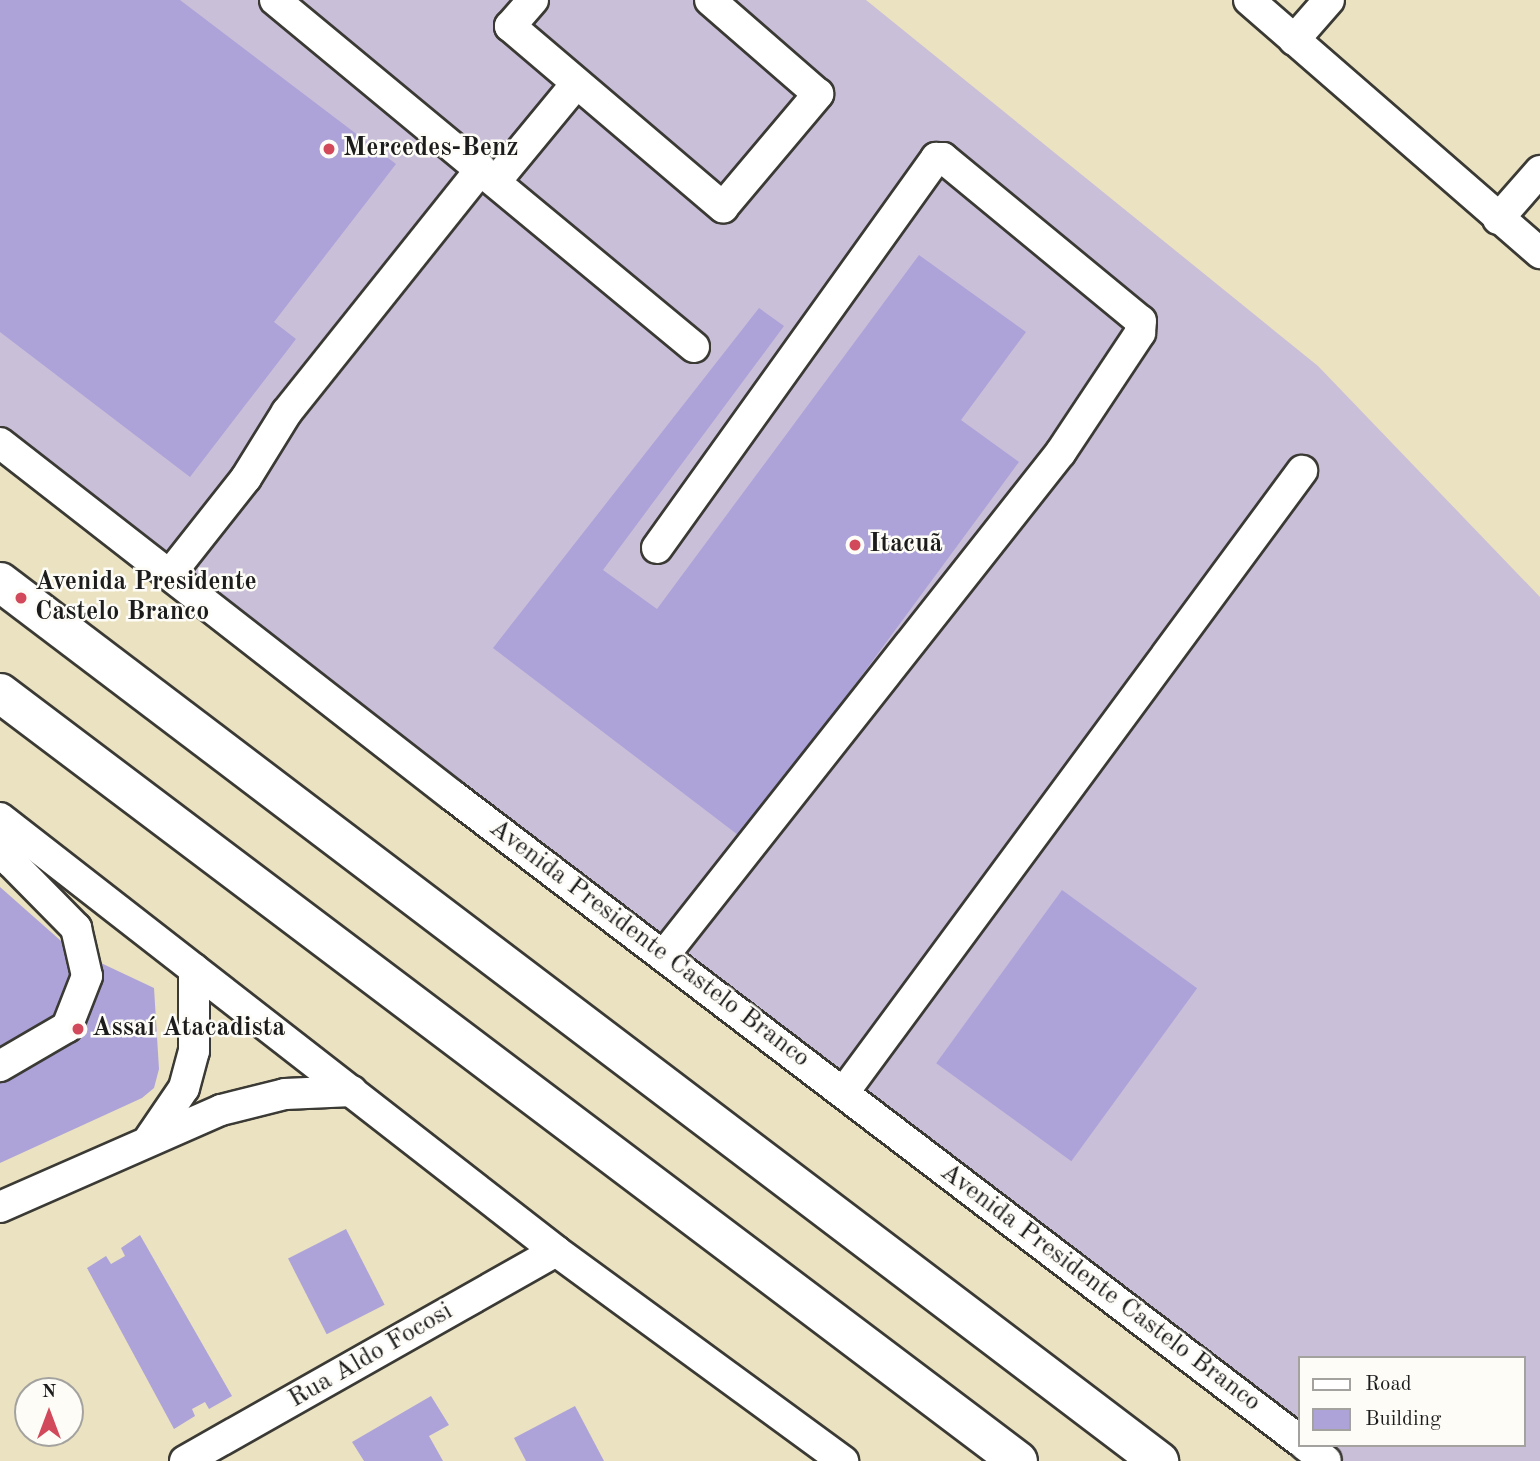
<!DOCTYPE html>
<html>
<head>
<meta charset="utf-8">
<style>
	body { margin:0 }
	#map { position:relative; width:1540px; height:1461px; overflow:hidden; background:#eae2c0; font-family:"Old Standard TT",serif }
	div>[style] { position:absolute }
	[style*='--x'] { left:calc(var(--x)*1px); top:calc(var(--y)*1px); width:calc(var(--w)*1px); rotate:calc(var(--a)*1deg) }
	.industrial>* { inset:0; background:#c9bfd8 }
	.building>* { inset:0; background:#ada3d9; transform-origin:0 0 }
	.roads { filter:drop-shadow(2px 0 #3b3a35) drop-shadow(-2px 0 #3b3a35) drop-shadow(0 2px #3b3a35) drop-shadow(0 -2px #3b3a35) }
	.minor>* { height:30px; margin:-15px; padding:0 15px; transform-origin:15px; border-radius:15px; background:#fff }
	.major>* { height:38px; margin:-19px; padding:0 19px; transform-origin:19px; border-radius:19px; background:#fff }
	.dots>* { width:19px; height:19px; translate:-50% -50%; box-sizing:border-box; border:4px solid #fdfcf7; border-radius:50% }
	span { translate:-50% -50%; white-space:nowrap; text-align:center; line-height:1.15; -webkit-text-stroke:5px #fdfcf7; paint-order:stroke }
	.poi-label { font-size:26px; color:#1c1c1c; font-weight:700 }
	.left { translate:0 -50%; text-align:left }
	.street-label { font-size:26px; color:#1c1c1c }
	.legend { position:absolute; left:1298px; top:1356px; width:228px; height:91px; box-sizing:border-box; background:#fdfcf7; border:2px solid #a3a29f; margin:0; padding:9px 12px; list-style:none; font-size:21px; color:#1c1c1c }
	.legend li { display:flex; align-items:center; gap:14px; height:35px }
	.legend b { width:35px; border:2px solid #a3a29f }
	.north { position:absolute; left:14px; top:1377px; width:70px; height:70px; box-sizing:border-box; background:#fdfcf7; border:2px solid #a3a29f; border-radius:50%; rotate:0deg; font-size:19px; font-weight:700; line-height:28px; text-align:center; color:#1c1c1c }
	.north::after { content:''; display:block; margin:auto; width:24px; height:32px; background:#d1495b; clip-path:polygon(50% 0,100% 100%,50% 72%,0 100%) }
</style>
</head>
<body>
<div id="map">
	<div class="industrial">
		<i style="clip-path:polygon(0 0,866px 0,1318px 366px,1540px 597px,1540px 1461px,1326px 1461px,1305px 1445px,1524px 1445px,1524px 1358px,1300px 1358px,1300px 1441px,0 443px)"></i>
	</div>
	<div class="building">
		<i style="clip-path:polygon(0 0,180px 0,396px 164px,274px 322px,296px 339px,190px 477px,0 332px)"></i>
		<i style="clip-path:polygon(919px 255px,1026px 332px,961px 420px,1019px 462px,742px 838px,493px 648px,759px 308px,784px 326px,603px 570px,657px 609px)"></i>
		<i style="clip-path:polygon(0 887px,69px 948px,154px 988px,159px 1069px,154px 1088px,142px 1098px,0 1163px)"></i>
		<i style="left:1062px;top:890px;width:167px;height:214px;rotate:36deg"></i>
		<i style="left:346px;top:1229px;width:85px;height:65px;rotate:63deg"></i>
		<i style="clip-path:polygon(140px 1235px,232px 1396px,209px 1409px,205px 1402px,192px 1409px,195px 1416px,174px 1429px,87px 1268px,106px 1256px,111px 1264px,125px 1256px,121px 1248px)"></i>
		<i style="clip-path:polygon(431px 1396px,449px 1425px,429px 1436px,443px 1461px,364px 1461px,352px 1442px)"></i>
		<i style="clip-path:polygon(575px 1406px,604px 1461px,526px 1461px,514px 1438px)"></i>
	</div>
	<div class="roads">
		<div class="minor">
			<i style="--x:275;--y:0;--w:544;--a:39.63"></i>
			<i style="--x:533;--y:0;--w:35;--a:131"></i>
			<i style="--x:510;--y:26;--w:280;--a:40.4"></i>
			<i style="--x:723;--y:207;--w:148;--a:-49.9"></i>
			<i style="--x:818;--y:94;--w:143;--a:-139"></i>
			<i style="--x:1249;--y:0;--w:386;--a:41"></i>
			<i style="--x:1294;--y:40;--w:53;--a:-48.8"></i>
			<i style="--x:496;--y:181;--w:126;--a:-50.5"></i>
			<i style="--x:1498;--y:219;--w:64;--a:-48.8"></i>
			<i style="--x:0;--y:443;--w:574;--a:37.93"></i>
			<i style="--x:453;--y:796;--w:1065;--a:37.29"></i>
			<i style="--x:657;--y:548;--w:480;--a:-54.4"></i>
			<i style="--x:936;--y:158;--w:7;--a:0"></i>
			<i style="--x:943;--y:158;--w:256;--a:39.5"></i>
			<i style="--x:1141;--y:321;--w:12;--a:95"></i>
			<i style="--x:1140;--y:333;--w:143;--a:123.6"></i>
			<i style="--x:1061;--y:452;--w:639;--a:128.27"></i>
			<i style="--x:171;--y:573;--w:121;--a:-51.7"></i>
			<i style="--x:246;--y:478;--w:78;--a:-58.2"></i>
			<i style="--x:287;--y:412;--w:311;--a:-51.4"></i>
			<i style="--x:0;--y:818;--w:705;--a:37.91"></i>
			<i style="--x:556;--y:1251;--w:356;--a:36.2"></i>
			<i style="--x:0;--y:843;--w:22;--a:60"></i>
			<i style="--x:11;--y:862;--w:93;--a:45.4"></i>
			<i style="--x:76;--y:928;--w:49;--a:77.1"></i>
			<i style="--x:87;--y:976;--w:55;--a:111.4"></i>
			<i style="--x:67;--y:1027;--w:78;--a:149.8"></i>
			<i style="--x:844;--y:1092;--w:772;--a:-53.59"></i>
			<i style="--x:150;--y:1138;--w:60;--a:-55.8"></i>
			<i style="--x:184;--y:1088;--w:38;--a:-75"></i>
			<i style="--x:194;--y:1051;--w:82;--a:-90"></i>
			<i style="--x:0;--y:1207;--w:241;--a:-23.7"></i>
			<i style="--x:221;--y:1110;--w:66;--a:-14"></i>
			<i style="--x:285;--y:1094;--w:67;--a:-2.6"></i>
			<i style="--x:1305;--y:1445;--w:26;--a:37"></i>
			<i style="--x:185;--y:1461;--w:426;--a:-29.5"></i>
		</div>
		<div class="major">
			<i style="--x:0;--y:582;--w:1455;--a:37.18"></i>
			<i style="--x:0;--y:693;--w:1275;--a:37.03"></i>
		</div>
	</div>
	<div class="dots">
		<i style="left:329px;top:149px;background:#d1495b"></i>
		<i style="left:855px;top:545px;background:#d1495b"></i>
		<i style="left:21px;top:598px;background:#d1495b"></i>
		<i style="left:78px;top:1029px;background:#d1495b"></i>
	</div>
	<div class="poi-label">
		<span class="left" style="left:343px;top:149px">Mercedes-Benz</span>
		<span class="left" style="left:869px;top:545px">Itacuã</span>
		<span class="left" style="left:35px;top:598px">Avenida Presidente<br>Castelo Branco</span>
		<span class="left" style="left:92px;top:1029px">Assaí Atacadista</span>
	</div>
	<div class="street-label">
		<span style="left:649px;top:944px;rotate:37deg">Avenida Presidente Castelo Branco</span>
		<span style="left:1100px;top:1288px;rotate:37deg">Avenida Presidente Castelo Branco</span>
		<span style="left:371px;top:1356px;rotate:-30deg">Rua Aldo Focosi</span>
	</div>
	<ul class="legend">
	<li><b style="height:9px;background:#fff"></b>Road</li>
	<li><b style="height:19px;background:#ada3d9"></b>Building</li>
	</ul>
	<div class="north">N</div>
</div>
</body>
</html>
